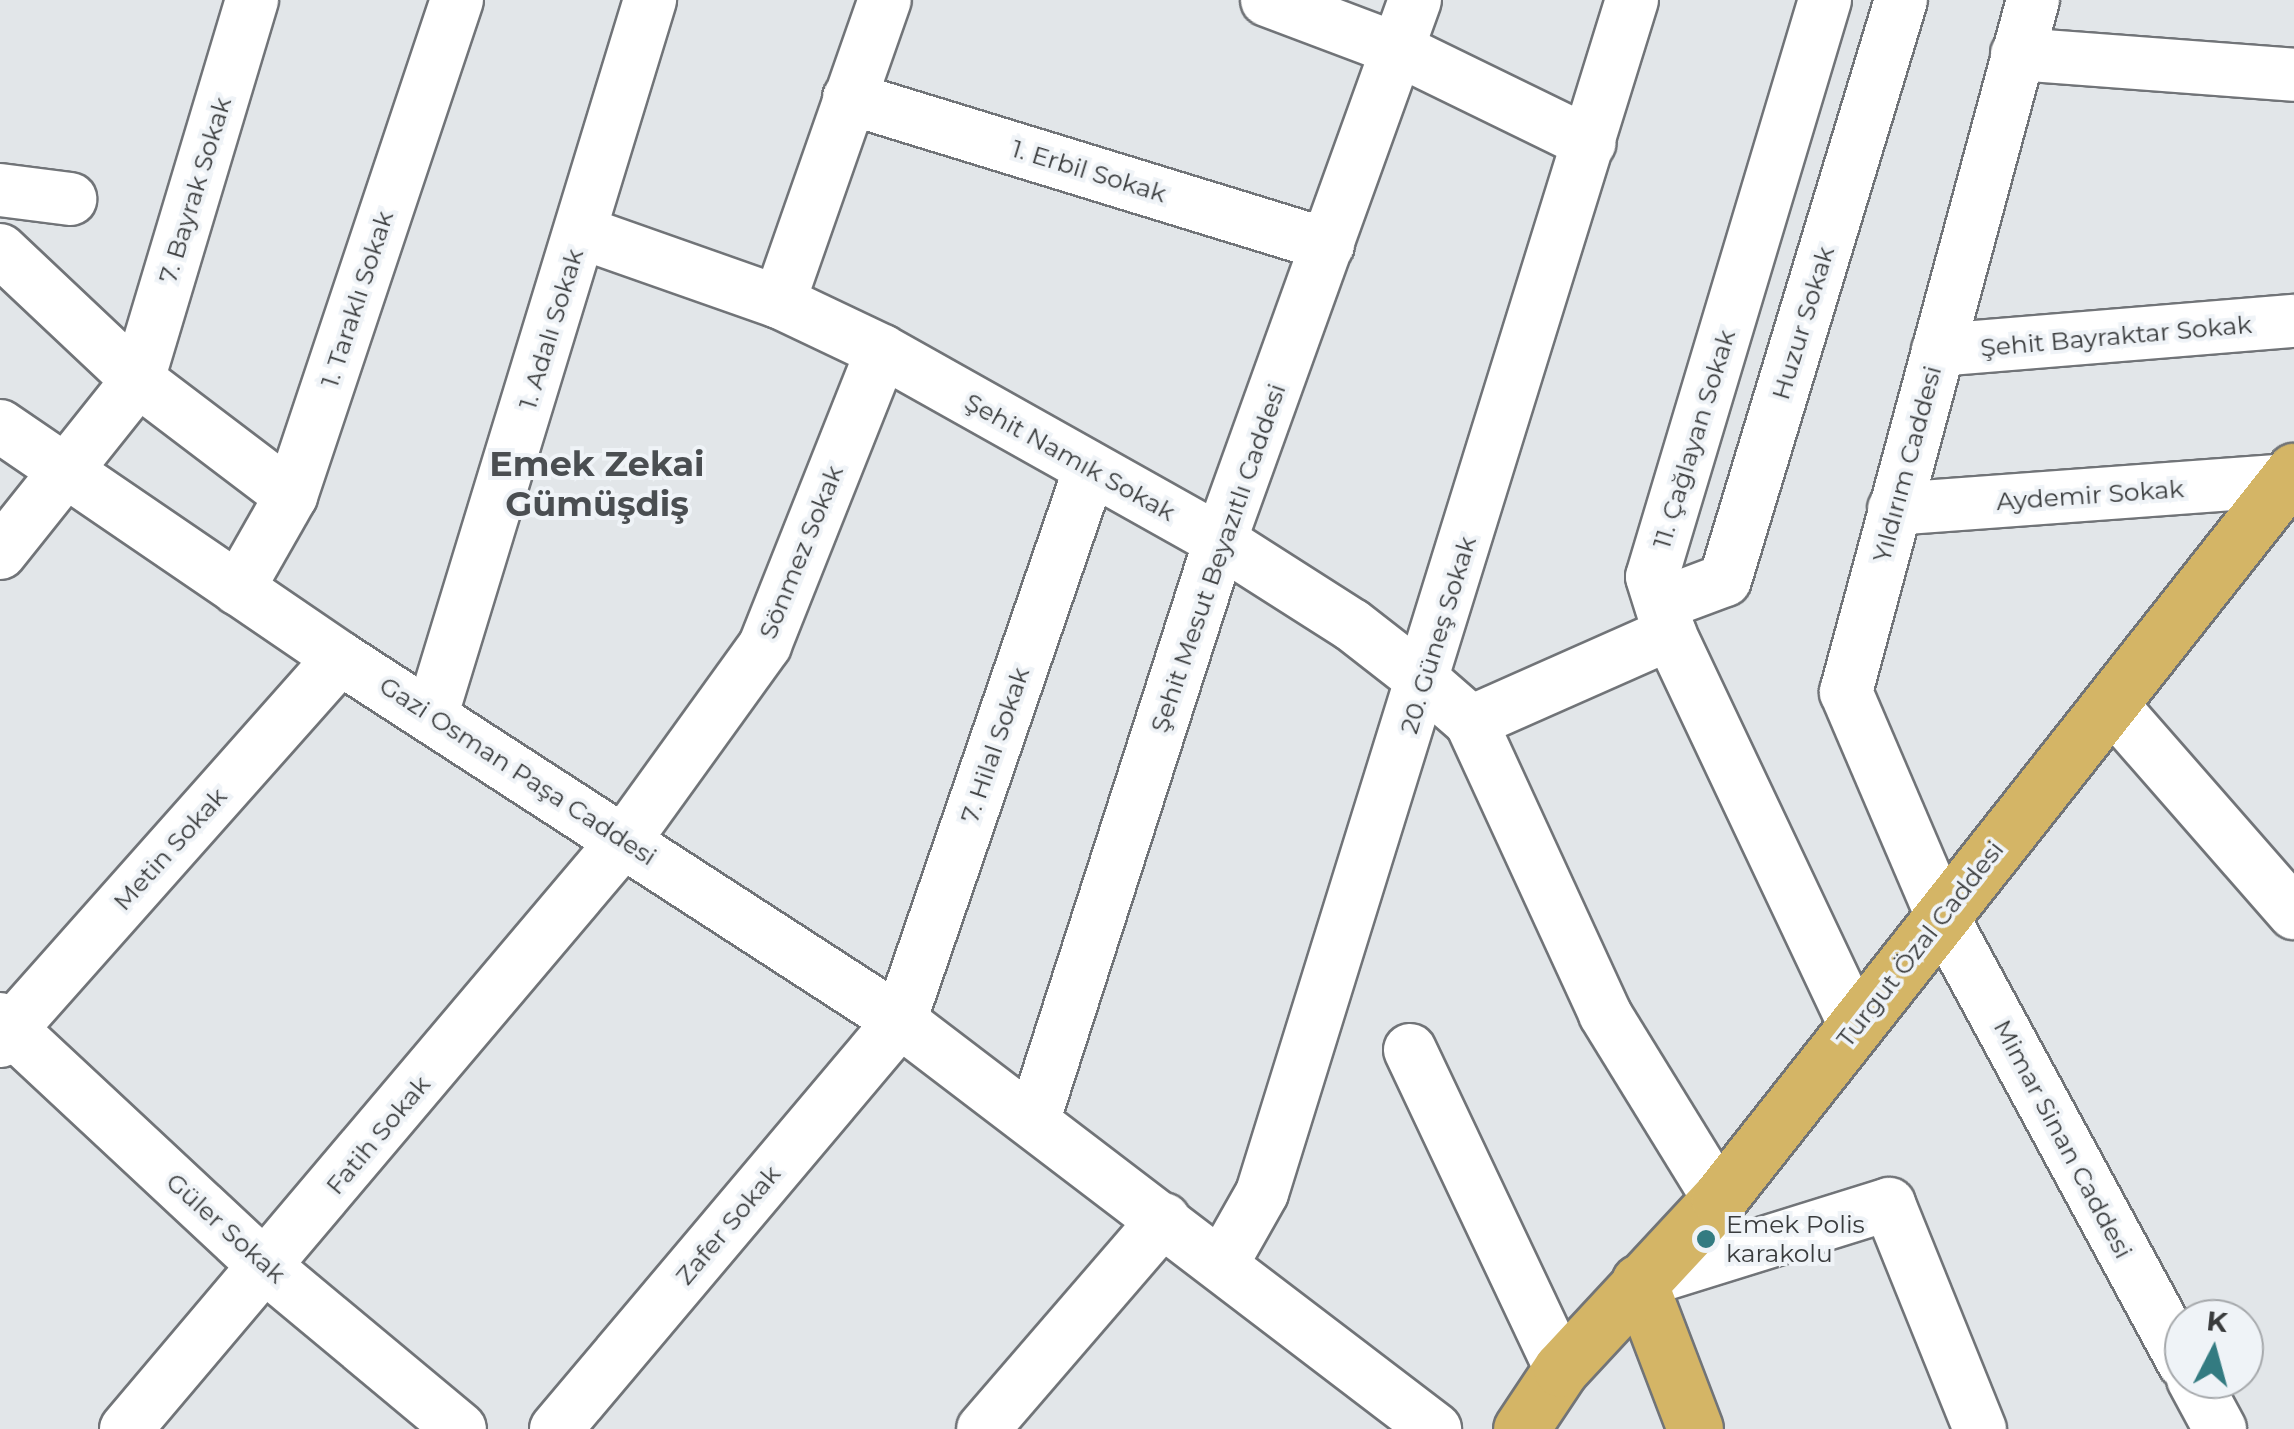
<!DOCTYPE html>
<html>
<head>
<meta charset="utf-8">
<style>
	body { margin:0 }
	#map { position:relative; width:2294px; height:1429px; overflow:hidden; background:#e2e6e9; font-family:Montserrat,sans-serif }
	div>[style] { position:absolute }
	[style*='--x'] { left:calc(var(--x)*1px); top:calc(var(--y)*1px); width:calc(var(--w)*1px); rotate:calc(var(--a)*1deg) }
	.roads { filter:drop-shadow(2px 0 #717478) drop-shadow(-2px 0 #717478) drop-shadow(0 2px #717478) drop-shadow(0 -2px #717478) }
	.minor>* { height:52px; margin:-26px; padding:0 26px; transform-origin:26px; border-radius:26px; background:#fff }
	.major>* { height:55px; margin:-27.5px; padding:0 27.5px; transform-origin:27.5px; border-radius:27.5px; background:#d4b566 }
	.dots>* { width:28px; height:28px; translate:-50% -50%; box-sizing:border-box; border:5px solid #eff3f7; border-radius:50% }
	span { translate:-50% -50%; white-space:nowrap; text-align:center; line-height:1.15; -webkit-text-stroke:8px #eff3f7; paint-order:stroke }
	.street-label { font-size:25px; color:#393b3c }
	.poi-label { font-size:25px; color:#393b3c }
	.left { translate:0 -50%; text-align:left }
	.district-label { font-size:35px; color:#4a4e51; font-weight:700 }
	.north { position:absolute; left:2164px; top:1299px; width:100px; height:100px; box-sizing:border-box; background:#eff3f7; border:2px solid #a6a9ac; border-radius:50%; rotate:6deg; font-size:28px; font-weight:700; line-height:40px; text-align:center; color:#393b3c }
	.north::after { content:''; display:block; margin:auto; width:35px; height:45px; background:#337b81; clip-path:polygon(50% 0,100% 100%,50% 72%,0 100%) }
</style>
</head>
<body>
<div id="map">
	<div class="roads">
		<div class="minor">
			<i style="--x:1267;--y:0;--w:141;--a:20.7"></i>
			<i style="--x:1399;--y:50;--w:212;--a:26"></i>
			<i style="--x:1825;--y:0;--w:602;--a:106.69"></i>
			<i style="--x:1652;--y:577;--w:60;--a:72.5"></i>
			<i style="--x:1670;--y:634;--w:433;--a:64.7"></i>
			<i style="--x:2033;--y:0;--w:717;--a:105.12"></i>
			<i style="--x:1846;--y:692;--w:244;--a:66.8"></i>
			<i style="--x:1942;--y:916;--w:508;--a:61.57"></i>
			<i style="--x:2017;--y:54;--w:278;--a:4.3"></i>
			<i style="--x:849;--y:98;--w:501;--a:17.06"></i>
			<i style="--x:0;--y:190;--w:71;--a:7.3"></i>
			<i style="--x:580;--y:232;--w:211;--a:19.4"></i>
			<i style="--x:779;--y:302;--w:114;--a:25.4"></i>
			<i style="--x:882;--y:351;--w:388;--a:29.3"></i>
			<i style="--x:1220;--y:541;--w:156;--a:32.5"></i>
			<i style="--x:1352;--y:625;--w:91;--a:37.9"></i>
			<i style="--x:1424;--y:681;--w:62;--a:41.1"></i>
			<i style="--x:1471;--y:722;--w:321;--a:65.3"></i>
			<i style="--x:1605;--y:1014;--w:217;--a:58.4"></i>
			<i style="--x:0;--y:250;--w:190;--a:43.3"></i>
			<i style="--x:138;--y:380;--w:192;--a:37.2"></i>
			<i style="--x:779;--y:302;--w:320;--a:-70.7"></i>
			<i style="--x:1938;--y:350;--w:357;--a:-4.7"></i>
			<i style="--x:0;--y:426;--w:412;--a:34.3"></i>
			<i style="--x:340;--y:658;--w:667;--a:32.95"></i>
			<i style="--x:900;--y:1021;--w:673;--a:37.33"></i>
			<i style="--x:1894;--y:509;--w:393;--a:-4.2"></i>
			<i style="--x:0;--y:553;--w:221;--a:-51.4"></i>
			<i style="--x:138;--y:380;--w:397;--a:-73.3"></i>
			<i style="--x:238;--y:589;--w:107;--a:-60.3"></i>
			<i style="--x:291;--y:496;--w:523;--a:-71.5"></i>
			<i style="--x:1661;--y:604;--w:68;--a:-20.6"></i>
			<i style="--x:1725;--y:580;--w:606;--a:-73.12"></i>
			<i style="--x:2111;--y:704;--w:278;--a:48.8"></i>
			<i style="--x:432;--y:714;--w:747;--a:-73.02"></i>
			<i style="--x:1471;--y:722;--w:218;--a:-23.9"></i>
			<i style="--x:0;--y:1019;--w:365;--a:43"></i>
			<i style="--x:267;--y:1268;--w:251;--a:39.8"></i>
			<i style="--x:0;--y:1041;--w:512;--a:-48.4"></i>
			<i style="--x:1410;--y:1050;--w:353;--a:64.7"></i>
			<i style="--x:1034;--y:1119;--w:607;--a:-72.16"></i>
			<i style="--x:1220;--y:541;--w:575;--a:-70.18"></i>
			<i style="--x:1223;--y:1262;--w:79;--a:-60.5"></i>
			<i style="--x:1262;--y:1193;--w:1249;--a:-72.77"></i>
			<i style="--x:1639;--y:1282;--w:262;--a:-17.3"></i>
			<i style="--x:1889;--y:1204;--w:243;--a:68"></i>
			<i style="--x:2193;--y:1379;--w:57;--a:61.6"></i>
			<i style="--x:126;--y:1429;--w:774;--a:-49.77"></i>
			<i style="--x:626;--y:838;--w:238;--a:-54.2"></i>
			<i style="--x:765;--y:645;--w:316;--a:-68.3"></i>
			<i style="--x:556;--y:1429;--w:534;--a:-49.86"></i>
			<i style="--x:900;--y:1021;--w:584;--a:-71.01"></i>
			<i style="--x:983;--y:1429;--w:277;--a:-49.2"></i>
		</div>
		<div class="major">
			<i style="--x:1639;--y:1282;--w:157;--a:69.1"></i>
			<i style="--x:1521;--y:1429;--w:72;--a:-56.3"></i>
			<i style="--x:1561;--y:1369;--w:232;--a:-47.1"></i>
			<i style="--x:1719;--y:1199;--w:928;--a:-51.7"></i>
		</div>
	</div>
	<div class="dots">
		<i style="left:1706px;top:1239px;background:#337b81"></i>
	</div>
	<div class="street-label">
		<span style="left:1089px;top:171px;rotate:17deg">1. Erbil Sokak</span>
		<span style="left:195px;top:190px;rotate:-73deg">7. Bayrak Sokak</span>
		<span style="left:357px;top:299px;rotate:-72deg">1. Taraklı Sokak</span>
		<span style="left:1803px;top:323px;rotate:-73deg">Huzur Sokak</span>
		<span style="left:551px;top:329px;rotate:-73deg">1. Adalı Sokak</span>
		<span style="left:2116px;top:336px;rotate:-5deg">Şehit Bayraktar Sokak</span>
		<span style="left:1694px;top:439px;rotate:-73deg">11. Çağlayan Sokak</span>
		<span style="left:1070px;top:457px;rotate:29deg">Şehit Namık Sokak</span>
		<span style="left:1907px;top:464px;rotate:-75deg">Yıldırım Caddesi</span>
		<span style="left:2090px;top:495px;rotate:-4deg">Aydemir Sokak</span>
		<span style="left:801px;top:552px;rotate:-68deg">Sönmez Sokak</span>
		<span style="left:1218px;top:558px;rotate:-71deg">Şehit Mesut Beyazıtlı Caddesi</span>
		<span style="left:1438px;top:635px;rotate:-73deg">20. Güneş Sokak</span>
		<span style="left:995px;top:745px;rotate:-71deg">7. Hilal Sokak</span>
		<span style="left:518px;top:771px;rotate:33deg">Gazi Osman Paşa Caddesi</span>
		<span style="left:170px;top:849px;rotate:-48deg">Metin Sokak</span>
		<span style="left:1920px;top:944px;rotate:-52deg">Turgut Özal Caddesi</span>
		<span style="left:378px;top:1135px;rotate:-50deg">Fatih Sokak</span>
		<span style="left:2063px;top:1139px;rotate:62deg">Mimar Sinan Caddesi</span>
		<span style="left:728px;top:1225px;rotate:-50deg">Zafer Sokak</span>
		<span style="left:226px;top:1228px;rotate:42deg">Güler Sokak</span>
	</div>
	<div class="poi-label">
		<span class="left" style="left:1726px;top:1239px">Emek Polis<br>karakolu</span>
	</div>
	<div class="district-label">
		<span style="left:597px;top:484px">Emek Zekai<br>Gümüşdiş</span>
	</div>
	<div class="north">K</div>
</div>
</body>
</html>
